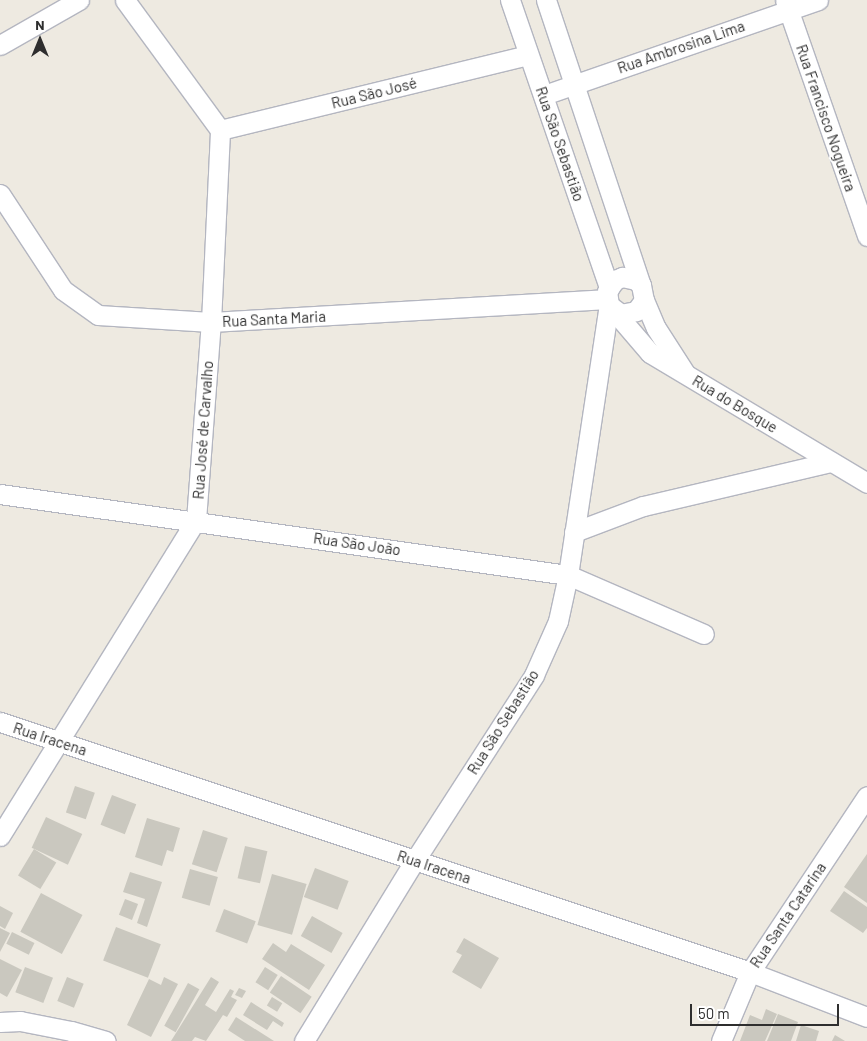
<!DOCTYPE html>
<html>
<head>
<meta charset="utf-8">
<style>
	body { margin:0 }
	#map { position:relative; width:867px; height:1041px; overflow:hidden; background:#eeeae1; font-family:Barlow,sans-serif }
	div>[style] { position:absolute }
	[style*='--x'] { left:calc(var(--x)*1px); top:calc(var(--y)*1px); width:calc(var(--w)*1px); rotate:calc(var(--a)*1deg) }
	.building>* { inset:0; background:#cac8bf; transform-origin:0 0 }
	.roads { filter:drop-shadow(1px 0 #b4b6c0) drop-shadow(-1px 0 #b4b6c0) drop-shadow(0 1px #b4b6c0) drop-shadow(0 -1px #b4b6c0) }
	.minor>* { height:19px; margin:-9.5px; padding:0 9.5px; transform-origin:9.5px; border-radius:9.5px; background:#fff }
	span { translate:-50% -50%; white-space:nowrap; text-align:center; line-height:1.15; -webkit-text-stroke:4px #fff; paint-order:stroke }
	.street-label { font-size:15px; color:#2e2e2e }
	.north { position:absolute; left:15px; top:15px; width:50px; height:50px; -webkit-text-stroke:4px #fff; paint-order:stroke; rotate:0deg; font-size:14px; font-weight:700; line-height:20px; text-align:center; color:#2e2e2e }
	.north::after { content:''; display:block; margin:auto; width:18px; height:22px; background:#2e2e2e; clip-path:polygon(50% 0,100% 100%,50% 72%,0 100%) }
	.scale { position:absolute; left:690px; top:1004px; width:149px; height:22px; box-sizing:border-box; border:2px solid #2e2e2e; border-top:0; padding-left:6px; font-size:15px; line-height:18px; white-space:nowrap; color:#2e2e2e; -webkit-text-stroke:4px #fff; paint-order:stroke }
</style>
</head>
<body>
<div id="map">
	<div class="building">
		<i style="left:75px;top:786px;width:21px;height:28px;rotate:19deg"></i>
		<i style="left:112px;top:795px;width:26px;height:32px;rotate:21deg"></i>
		<i style="left:46px;top:817px;width:40px;height:34px;rotate:25deg"></i>
		<i style="clip-path:polygon(147px 818px,180px 828px,173px 852px,167px 850px,162px 866px,135px 857px)"></i>
		<i style="left:203px;top:830px;width:26px;height:36px;rotate:18deg"></i>
		<i style="left:245px;top:846px;width:23px;height:33px;rotate:13deg"></i>
		<i style="left:34px;top:849px;width:26px;height:31px;rotate:31deg"></i>
		<i style="clip-path:polygon(867px 854px,867px 903px,844px 887px)"></i>
		<i style="left:315px;top:868px;width:36px;height:31px;rotate:21deg"></i>
		<i style="left:190px;top:869px;width:29px;height:30px;rotate:16deg"></i>
		<i style="clip-path:polygon(130px 872px,162px 882px,147px 927px,137px 923px,145px 899px,123px 892px)"></i>
		<i style="left:272px;top:874px;width:36px;height:53px;rotate:16deg"></i>
		<i style="clip-path:polygon(844px 891px,867px 907px,867px 928px,863px 933px,830px 911px)"></i>
		<i style="left:41px;top:893px;width:47px;height:44px;rotate:28deg"></i>
		<i style="left:125px;top:899px;width:14px;height:17px;rotate:21deg"></i>
		<i style="clip-path:polygon(0 906px,13px 913px,5px 929px,0 926px)"></i>
		<i style="left:224px;top:909px;width:34px;height:24px;rotate:21deg"></i>
		<i style="left:312px;top:916px;width:35px;height:23px;rotate:29deg"></i>
		<i style="left:116px;top:927px;width:48px;height:36px;rotate:21deg"></i>
		<i style="clip-path:polygon(0 928px,10px 933px,0 952px)"></i>
		<i style="left:12px;top:932px;width:25px;height:13px;rotate:26deg"></i>
		<i style="clip-path:polygon(464px 938px,499px 958px,481px 989px,452px 972px,462px 955px,456px 952px)"></i>
		<i style="clip-path:polygon(273px 943px,286px 952px,291px 944px,325px 965px,309px 990px,262px 959px)"></i>
		<i style="clip-path:polygon(0 959px,22px 970px,7px 997px,0 993px)"></i>
		<i style="left:25px;top:967px;width:30px;height:27px;rotate:21deg"></i>
		<i style="left:265px;top:967px;width:15px;height:18px;rotate:32deg"></i>
		<i style="left:281px;top:976px;width:37px;height:20px;rotate:34deg"></i>
		<i style="left:67px;top:977px;width:18px;height:26px;rotate:22deg"></i>
		<i style="clip-path:polygon(164px 977px,178px 984px,151px 1037px,127px 1025px,149px 979px,161px 985px)"></i>
		<i style="clip-path:polygon(211px 977px,219px 982px,205px 1005px,216px 1012px,230px 989px,234px 991px,231px 997px,237px 1000px,227px 1017px,223px 1015px,206px 1041px,195px 1037px,192px 1041px,171px 1041px)"></i>
		<i style="left:188px;top:983px;width:13px;height:49px;rotate:29deg"></i>
		<i style="clip-path:polygon(239px 988px,246px 991px,242px 998px,235px 995px)"></i>
		<i style="left:272px;top:997px;width:12px;height:10px;rotate:31deg"></i>
		<i style="clip-path:polygon(251px 1002px,284px 1023px,282px 1027px,273px 1021px,267px 1030px,243px 1015px)"></i>
		<i style="clip-path:polygon(766px 1009px,777px 1014px,765px 1041px,740px 1041px,750px 1015px,762px 1020px)"></i>
		<i style="clip-path:polygon(778px 1014px,798px 1022px,791px 1041px,767px 1041px)"></i>
		<i style="clip-path:polygon(236px 1017px,274px 1041px,245px 1041px,228px 1030px)"></i>
		<i style="clip-path:polygon(801px 1025px,819px 1031px,816px 1041px,796px 1041px)"></i>
		<i style="clip-path:polygon(835px 1035px,845px 1041px,832px 1041px)"></i>
	</div>
	<div class="roads">
		<div class="minor">
			<i style="--x:510;--y:0;--w:305;--a:71"></i>
			<i style="--x:546;--y:0;--w:300;--a:71.6"></i>
			<i style="--x:785;--y:0;--w:250;--a:70.8"></i>
			<i style="--x:0;--y:45;--w:91;--a:-29.7"></i>
			<i style="--x:544;--y:95;--w:290;--a:-19.1"></i>
			<i style="--x:220;--y:130;--w:317;--a:-13.7"></i>
			<i style="--x:0;--y:194;--w:115;--a:56.7"></i>
			<i style="--x:63;--y:290;--w:43;--a:35.5"></i>
			<i style="--x:98;--y:315;--w:113;--a:3.5"></i>
			<i style="--x:211;--y:322;--w:397;--a:-3.3"></i>
			<i style="--x:644;--y:300;--w:30;--a:67"></i>
			<i style="--x:656;--y:328;--w:54;--a:57.2"></i>
			<i style="--x:614;--y:311;--w:55;--a:49.4"></i>
			<i style="--x:650;--y:353;--w:253;--a:30.9"></i>
			<i style="--x:0;--y:494;--w:574;--a:8.12"></i>
			<i style="--x:568;--y:575;--w:148;--a:23.5"></i>
			<i style="--x:574;--y:532;--w:74;--a:-20.6"></i>
			<i style="--x:643;--y:506;--w:193;--a:-13.2"></i>
			<i style="--x:0;--y:722;--w:791;--a:18.43"></i>
			<i style="--x:750;--y:972;--w:125;--a:21"></i>
			<i style="--x:0;--y:836;--w:372;--a:-58.2"></i>
			<i style="--x:196;--y:520;--w:199;--a:-85.7"></i>
			<i style="--x:211;--y:322;--w:192;--a:-87.3"></i>
			<i style="--x:220;--y:130;--w:161;--a:-126.2"></i>
			<i style="--x:0;--y:1022;--w:20;--a:-3"></i>
			<i style="--x:20;--y:1021;--w:52;--a:11.1"></i>
			<i style="--x:71;--y:1031;--w:36;--a:16"></i>
			<i style="--x:304;--y:1041;--w:212;--a:-58.5"></i>
			<i style="--x:415;--y:860;--w:220;--a:-57.2"></i>
			<i style="--x:534;--y:675;--w:59;--a:-66"></i>
			<i style="--x:558;--y:621;--w:47;--a:-77.7"></i>
			<i style="--x:568;--y:575;--w:273;--a:-81.4"></i>
			<i style="--x:609;--y:305;--w:14;--a:-98"></i>
			<i style="--x:607;--y:291;--w:14;--a:-54"></i>
			<i style="--x:615;--y:280;--w:8;--a:-23"></i>
			<i style="--x:622;--y:277;--w:14;--a:12"></i>
			<i style="--x:636;--y:280;--w:7;--a:45"></i>
			<i style="--x:641;--y:285;--w:15;--a:79"></i>
			<i style="--x:644;--y:300;--w:14;--a:126"></i>
			<i style="--x:636;--y:311;--w:15;--a:169"></i>
			<i style="--x:621;--y:314;--w:15;--a:-143"></i>
			<i style="--x:721;--y:1041;--w:75;--a:-67.2"></i>
			<i style="--x:750;--y:972;--w:211;--a:-56.4"></i>
		</div>
	</div>
	<div class="street-label">
		<span style="left:681px;top:47px;rotate:-19deg">Rua Ambrosina Lima</span>
		<span style="left:374px;top:93px;rotate:-14deg">Rua São José</span>
		<span style="left:826px;top:118px;rotate:71deg">Rua Francisco Nogueira</span>
		<span style="left:560px;top:144px;rotate:71deg">Rua São Sebastião</span>
		<span style="left:274px;top:319px;rotate:-3deg">Rua Santa Maria</span>
		<span style="left:735px;top:404px;rotate:31deg">Rua do Bosque</span>
		<span style="left:203px;top:430px;rotate:-86deg">Rua José de Carvalho</span>
		<span style="left:357px;top:544px;rotate:8deg">Rua São João</span>
		<span style="left:503px;top:722px;rotate:-58deg">Rua São Sebastião</span>
		<span style="left:50px;top:739px;rotate:18deg">Rua Iracena</span>
		<span style="left:434px;top:867px;rotate:18deg">Rua Iracena</span>
		<span style="left:788px;top:915px;rotate:-56deg">Rua Santa Catarina</span>
	</div>
	<div class="north">N</div>
	<div class="scale">50 m</div>
</div>
</body>
</html>
